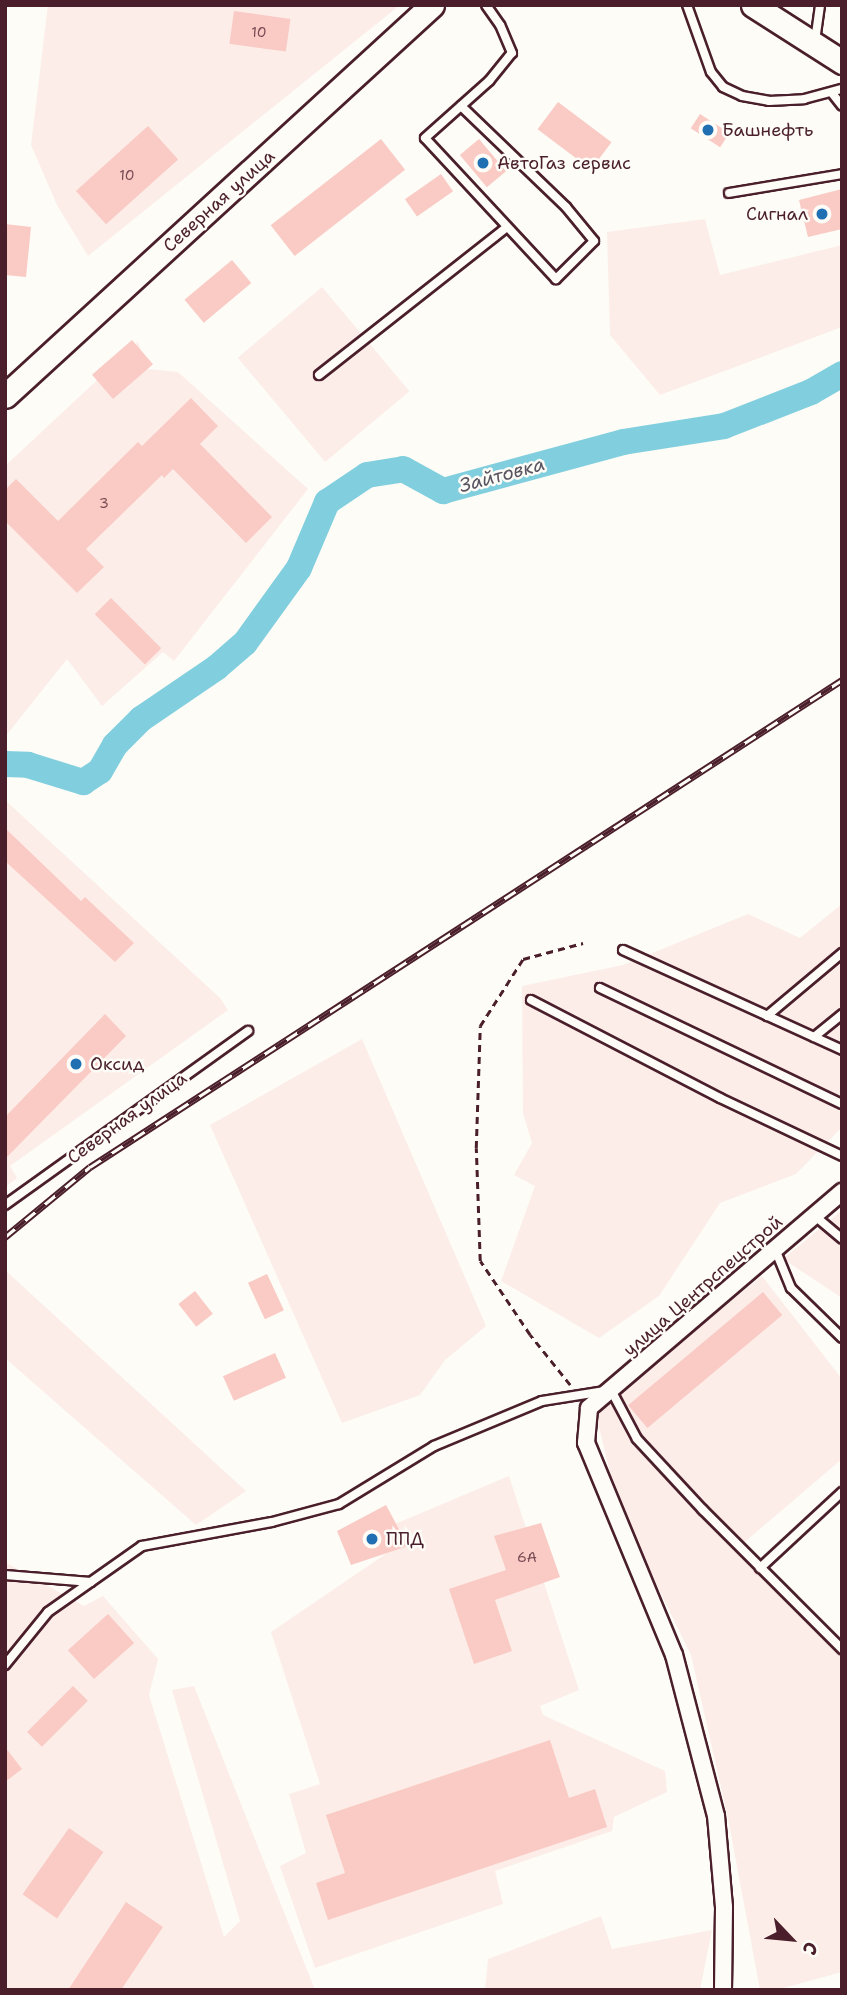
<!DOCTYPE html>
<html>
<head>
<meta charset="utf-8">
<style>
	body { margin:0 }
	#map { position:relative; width:847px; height:1995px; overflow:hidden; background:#fdfcf7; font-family:"Shantell Sans",sans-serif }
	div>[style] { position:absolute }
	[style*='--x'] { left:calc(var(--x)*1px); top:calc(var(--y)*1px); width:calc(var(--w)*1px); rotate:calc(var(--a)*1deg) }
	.built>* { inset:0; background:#fcede8; transform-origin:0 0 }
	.river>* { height:26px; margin:-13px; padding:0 13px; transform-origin:13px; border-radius:13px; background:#81cfde }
	.building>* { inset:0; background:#facac5; transform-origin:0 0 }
	.path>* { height:2.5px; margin-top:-1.25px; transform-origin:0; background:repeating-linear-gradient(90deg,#4a1f2b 0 7px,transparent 0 12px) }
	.roads { filter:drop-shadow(2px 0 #4a1f2b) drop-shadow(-2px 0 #4a1f2b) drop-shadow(0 2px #4a1f2b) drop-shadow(0 -2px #4a1f2b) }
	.lane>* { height:8px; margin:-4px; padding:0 4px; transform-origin:4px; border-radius:4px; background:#fdfcf7 }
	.street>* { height:16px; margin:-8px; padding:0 8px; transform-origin:8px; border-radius:8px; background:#fdfcf7 }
	.secondary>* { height:23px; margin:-11.5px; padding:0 11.5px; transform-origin:11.5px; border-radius:11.5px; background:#fdfcf7 }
	.rail>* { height:7px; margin-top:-3.5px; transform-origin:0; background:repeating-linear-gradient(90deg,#fdfcf7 0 13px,#4a1f2b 0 26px); box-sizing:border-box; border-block:2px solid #4a1f2b }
	.dots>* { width:19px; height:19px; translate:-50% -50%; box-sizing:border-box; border:4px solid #fdfcf7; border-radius:50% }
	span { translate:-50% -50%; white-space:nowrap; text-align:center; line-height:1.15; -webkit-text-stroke:5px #fdfcf7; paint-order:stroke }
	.number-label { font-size:14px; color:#764a52 }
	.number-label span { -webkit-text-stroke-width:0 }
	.poi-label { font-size:18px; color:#4a1f2b }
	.left { translate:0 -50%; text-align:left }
	.right { translate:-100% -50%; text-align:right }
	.street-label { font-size:18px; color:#4a1f2b }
	.water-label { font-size:19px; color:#5a5461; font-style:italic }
	.frame { position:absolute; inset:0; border:7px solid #4a1f2b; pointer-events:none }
	.north { position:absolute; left:756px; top:1904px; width:70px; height:70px; -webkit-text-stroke:5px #fdfcf7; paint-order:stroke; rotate:116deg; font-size:19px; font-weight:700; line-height:28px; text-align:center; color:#4a1f2b }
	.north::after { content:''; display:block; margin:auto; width:24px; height:32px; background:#4a1f2b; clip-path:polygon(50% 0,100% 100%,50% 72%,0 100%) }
</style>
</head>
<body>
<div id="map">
	<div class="built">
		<i style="clip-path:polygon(48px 5px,400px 5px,88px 256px,57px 205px,31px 145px)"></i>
		<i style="clip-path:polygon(705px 219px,720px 275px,842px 245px,842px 327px,660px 395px,610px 335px,607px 232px)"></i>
		<i style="left:322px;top:287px;width:136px;height:110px;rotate:50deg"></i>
		<i style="clip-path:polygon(138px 342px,148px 369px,178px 372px,308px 489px,174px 661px,163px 652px,102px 706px,67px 659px,5px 737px,5px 466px)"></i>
		<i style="clip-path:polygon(5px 800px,220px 998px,228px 1010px,10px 1166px,17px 1178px,5px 1187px)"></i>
		<i style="clip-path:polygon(842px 904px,842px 1127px,796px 1174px,720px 1203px,659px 1296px,599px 1338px,501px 1281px,535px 1186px,514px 1175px,532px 1143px,523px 1113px,522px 986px,623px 965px,748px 914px,800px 938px)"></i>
		<i style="clip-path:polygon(362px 1039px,486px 1326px,445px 1360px,420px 1395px,342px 1423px,210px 1125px)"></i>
		<i style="clip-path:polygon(842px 1210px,842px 1298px,783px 1259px)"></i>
		<i style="clip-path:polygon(5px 1270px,246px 1491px,196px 1525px,5px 1358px)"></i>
		<i style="clip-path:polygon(762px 1276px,842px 1379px,842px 1459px,740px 1546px,842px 1655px,842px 1972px,776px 1990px,760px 1990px,728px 1818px,691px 1655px,619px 1508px,597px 1419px,605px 1404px)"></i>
		<i style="clip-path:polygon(509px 1476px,579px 1690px,540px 1706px,543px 1715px,665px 1771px,667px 1792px,614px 1817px,612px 1831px,495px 1871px,503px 1904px,315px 1968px,280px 1866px,306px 1853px,289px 1794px,320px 1784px,271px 1632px,390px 1551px,383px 1529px)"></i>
		<i style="clip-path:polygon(5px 1562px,84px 1606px,103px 1596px,158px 1659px,149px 1695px,224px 1937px,240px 1921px,172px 1690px,194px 1686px,315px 1990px,5px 1990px)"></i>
		<i style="clip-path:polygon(601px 1916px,612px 1949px,712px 1930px,700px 1990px,485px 1990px,488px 1959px)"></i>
	</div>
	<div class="river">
		<i style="--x:5;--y:764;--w:23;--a:2"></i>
		<i style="--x:28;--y:765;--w:58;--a:17.2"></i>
		<i style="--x:83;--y:782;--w:20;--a:-33"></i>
		<i style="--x:100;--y:771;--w:30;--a:-60"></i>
		<i style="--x:115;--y:745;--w:37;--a:-45"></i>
		<i style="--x:141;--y:719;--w:91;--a:-34.2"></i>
		<i style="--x:216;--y:668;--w:38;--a:-41"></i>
		<i style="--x:245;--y:643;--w:92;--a:-54.2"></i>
		<i style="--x:299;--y:568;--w:72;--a:-67"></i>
		<i style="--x:327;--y:502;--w:48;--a:-34"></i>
		<i style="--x:367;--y:475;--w:36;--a:-9"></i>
		<i style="--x:403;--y:469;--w:46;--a:28.8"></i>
		<i style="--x:443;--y:491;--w:187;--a:-15.2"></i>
		<i style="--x:623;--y:442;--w:102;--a:-9"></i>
		<i style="--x:724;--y:426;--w:93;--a:-21.3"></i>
		<i style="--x:811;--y:392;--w:36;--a:-30"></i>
	</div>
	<div class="building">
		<i style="left:234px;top:11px;width:57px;height:33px;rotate:8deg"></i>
		<i style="left:558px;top:102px;width:67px;height:34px;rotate:37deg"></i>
		<i style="left:700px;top:114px;width:35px;height:17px;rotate:33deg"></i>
		<i style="left:148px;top:126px;width:45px;height:97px;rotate:48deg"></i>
		<i style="left:381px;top:139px;width:39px;height:140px;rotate:52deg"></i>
		<i style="left:479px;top:139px;width:42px;height:25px;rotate:50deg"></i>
		<i style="left:441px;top:174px;width:21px;height:44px;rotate:55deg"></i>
		<i style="clip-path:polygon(842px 189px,842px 229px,808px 237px,799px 200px)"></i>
		<i style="clip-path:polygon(5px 224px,31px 227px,26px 277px,5px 275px)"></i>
		<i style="left:232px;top:260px;width:30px;height:62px;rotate:50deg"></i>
		<i style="left:132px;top:340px;width:32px;height:53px;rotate:49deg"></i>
		<i style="clip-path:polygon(191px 398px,218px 426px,200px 444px,272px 517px,246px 543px,173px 469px,164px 478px,162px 475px,86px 549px,104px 567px,77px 593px,5px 521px,5px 490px,16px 479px,58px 521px,138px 442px,142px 446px)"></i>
		<i style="left:111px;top:598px;width:71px;height:23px;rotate:45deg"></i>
		<i style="clip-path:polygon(5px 828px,81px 901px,85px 897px,134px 943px,115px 962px,5px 861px)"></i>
		<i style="clip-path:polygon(105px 1014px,126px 1036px,5px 1159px,5px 1117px)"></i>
		<i style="left:267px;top:1274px;width:40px;height:21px;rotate:65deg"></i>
		<i style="left:195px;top:1291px;width:29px;height:21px;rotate:52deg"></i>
		<i style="left:763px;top:1292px;width:30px;height:176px;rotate:50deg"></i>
		<i style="left:275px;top:1353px;width:27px;height:57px;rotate:66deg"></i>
		<i style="clip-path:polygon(386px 1505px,408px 1546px,351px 1565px,337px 1531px)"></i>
		<i style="clip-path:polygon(541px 1523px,560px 1577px,495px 1600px,512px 1651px,474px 1664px,449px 1589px,506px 1570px,494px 1536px)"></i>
		<i style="left:108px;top:1614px;width:39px;height:54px;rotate:48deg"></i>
		<i style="left:73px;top:1686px;width:21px;height:65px;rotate:45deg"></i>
		<i style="clip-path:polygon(550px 1740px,569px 1798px,595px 1789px,607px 1827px,328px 1920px,316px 1883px,345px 1873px,326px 1815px)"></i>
		<i style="clip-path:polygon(5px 1747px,22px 1769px,5px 1782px)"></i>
		<i style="left:69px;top:1828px;width:42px;height:81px;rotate:35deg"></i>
		<i style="clip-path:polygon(126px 1902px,163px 1927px,121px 1990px,68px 1990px)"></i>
	</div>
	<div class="path">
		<i style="--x:570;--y:1385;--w:64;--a:-128.7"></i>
		<i style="--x:530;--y:1335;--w:89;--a:-124"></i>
		<i style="--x:480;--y:1261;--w:113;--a:-92"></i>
		<i style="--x:476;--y:1148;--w:122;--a:-88.1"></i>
		<i style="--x:480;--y:1026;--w:80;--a:-57.3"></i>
		<i style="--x:523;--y:959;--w:62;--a:-14.9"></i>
	</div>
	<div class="roads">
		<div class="lane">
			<i style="--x:687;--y:5;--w:71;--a:70.3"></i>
			<i style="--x:711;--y:72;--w:19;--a:51"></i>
			<i style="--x:723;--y:87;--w:21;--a:25"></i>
			<i style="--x:742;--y:96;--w:27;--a:10"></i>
			<i style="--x:769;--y:101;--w:35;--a:-3"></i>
			<i style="--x:804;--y:99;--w:39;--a:-15"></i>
			<i style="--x:815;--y:41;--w:36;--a:-82"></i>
			<i style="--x:832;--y:93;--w:16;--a:52"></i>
			<i style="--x:461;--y:106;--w:146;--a:43.9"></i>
			<i style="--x:566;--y:207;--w:44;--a:50.5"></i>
			<i style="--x:594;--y:241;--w:54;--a:135"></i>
			<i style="--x:556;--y:279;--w:192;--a:-132.9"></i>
			<i style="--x:425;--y:138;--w:86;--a:-41.7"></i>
			<i style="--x:489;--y:81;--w:36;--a:-51"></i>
			<i style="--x:512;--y:53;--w:30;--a:-113"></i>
			<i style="--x:500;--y:25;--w:24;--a:-125"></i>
			<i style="--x:729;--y:193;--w:115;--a:-9.5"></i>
			<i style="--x:319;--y:375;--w:239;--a:-38.2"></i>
			<i style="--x:623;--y:950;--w:241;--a:24.5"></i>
			<i style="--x:600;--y:988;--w:268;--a:25.6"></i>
			<i style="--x:531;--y:1000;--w:213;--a:27.4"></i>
			<i style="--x:720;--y:1098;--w:135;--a:25.4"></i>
			<i style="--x:767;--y:1016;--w:98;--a:-40"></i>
			<i style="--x:814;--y:1037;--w:36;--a:-39"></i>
			<i style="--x:5;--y:1205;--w:299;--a:-35.6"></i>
			<i style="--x:815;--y:1216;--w:35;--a:40"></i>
			<i style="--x:775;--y:1249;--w:42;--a:67.7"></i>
			<i style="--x:791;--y:1288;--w:71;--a:44.4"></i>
			<i style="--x:760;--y:1568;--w:112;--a:-42.8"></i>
			<i style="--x:5;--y:1575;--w:86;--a:4.7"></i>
			<i style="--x:5;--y:1665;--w:68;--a:-50.9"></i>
			<i style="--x:48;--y:1612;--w:115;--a:-35.1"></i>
			<i style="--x:142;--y:1546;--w:132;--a:-10.5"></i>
			<i style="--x:272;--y:1522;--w:69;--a:-15"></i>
			<i style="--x:339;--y:1504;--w:111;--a:-31.4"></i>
			<i style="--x:434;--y:1446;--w:117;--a:-22.6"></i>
			<i style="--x:542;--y:1401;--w:70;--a:-9.1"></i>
			<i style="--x:611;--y:1390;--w:55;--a:62"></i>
			<i style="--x:637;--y:1439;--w:97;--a:47.1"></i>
			<i style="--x:703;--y:1510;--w:197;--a:45"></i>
		</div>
		<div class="street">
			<i style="--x:723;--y:1990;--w:83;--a:-89.3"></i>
			<i style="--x:724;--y:1907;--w:91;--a:-95"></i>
			<i style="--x:716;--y:1816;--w:166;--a:-104.6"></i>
			<i style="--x:674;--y:1655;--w:230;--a:-112.5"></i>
			<i style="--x:586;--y:1443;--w:35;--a:-85"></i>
			<i style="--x:589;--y:1408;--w:333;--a:-40.5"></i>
		</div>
		<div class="secondary">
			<i style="--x:753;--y:5;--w:106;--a:32.6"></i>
			<i style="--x:5;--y:396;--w:579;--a:-42.48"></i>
		</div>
	</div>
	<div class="rail">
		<i style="--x:5;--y:1237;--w:110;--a:-39.5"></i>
		<i style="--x:90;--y:1167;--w:896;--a:-32.93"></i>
	</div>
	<div class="dots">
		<i style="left:708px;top:130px;background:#1f6fb2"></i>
		<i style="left:483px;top:163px;background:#1f6fb2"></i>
		<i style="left:822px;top:214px;background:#1f6fb2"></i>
		<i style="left:76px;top:1064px;background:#1f6fb2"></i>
		<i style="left:372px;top:1539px;background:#1f6fb2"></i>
	</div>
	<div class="number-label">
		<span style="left:259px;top:32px">10</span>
		<span style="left:127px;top:175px">10</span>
		<span style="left:104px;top:503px">3</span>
		<span style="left:527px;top:1557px">6А</span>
	</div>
	<div class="poi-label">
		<span class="left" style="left:722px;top:130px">Башнефть</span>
		<span class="left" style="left:497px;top:163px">АвтоГаз сервис</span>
		<span class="right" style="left:808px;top:214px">Сигнал</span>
		<span class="left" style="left:90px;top:1064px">Оксид</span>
		<span class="left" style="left:386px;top:1539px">ППД</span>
	</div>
	<div class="street-label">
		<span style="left:219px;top:201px;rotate:-42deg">Северная улица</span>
		<span style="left:127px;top:1118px;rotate:-36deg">Северная улица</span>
		<span style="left:703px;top:1286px;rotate:-41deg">улица Центрспецстрой</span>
	</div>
	<div class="water-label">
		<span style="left:502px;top:475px;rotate:-15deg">Зайтовка</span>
	</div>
	<div class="frame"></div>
	<div class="north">С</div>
</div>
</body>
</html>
